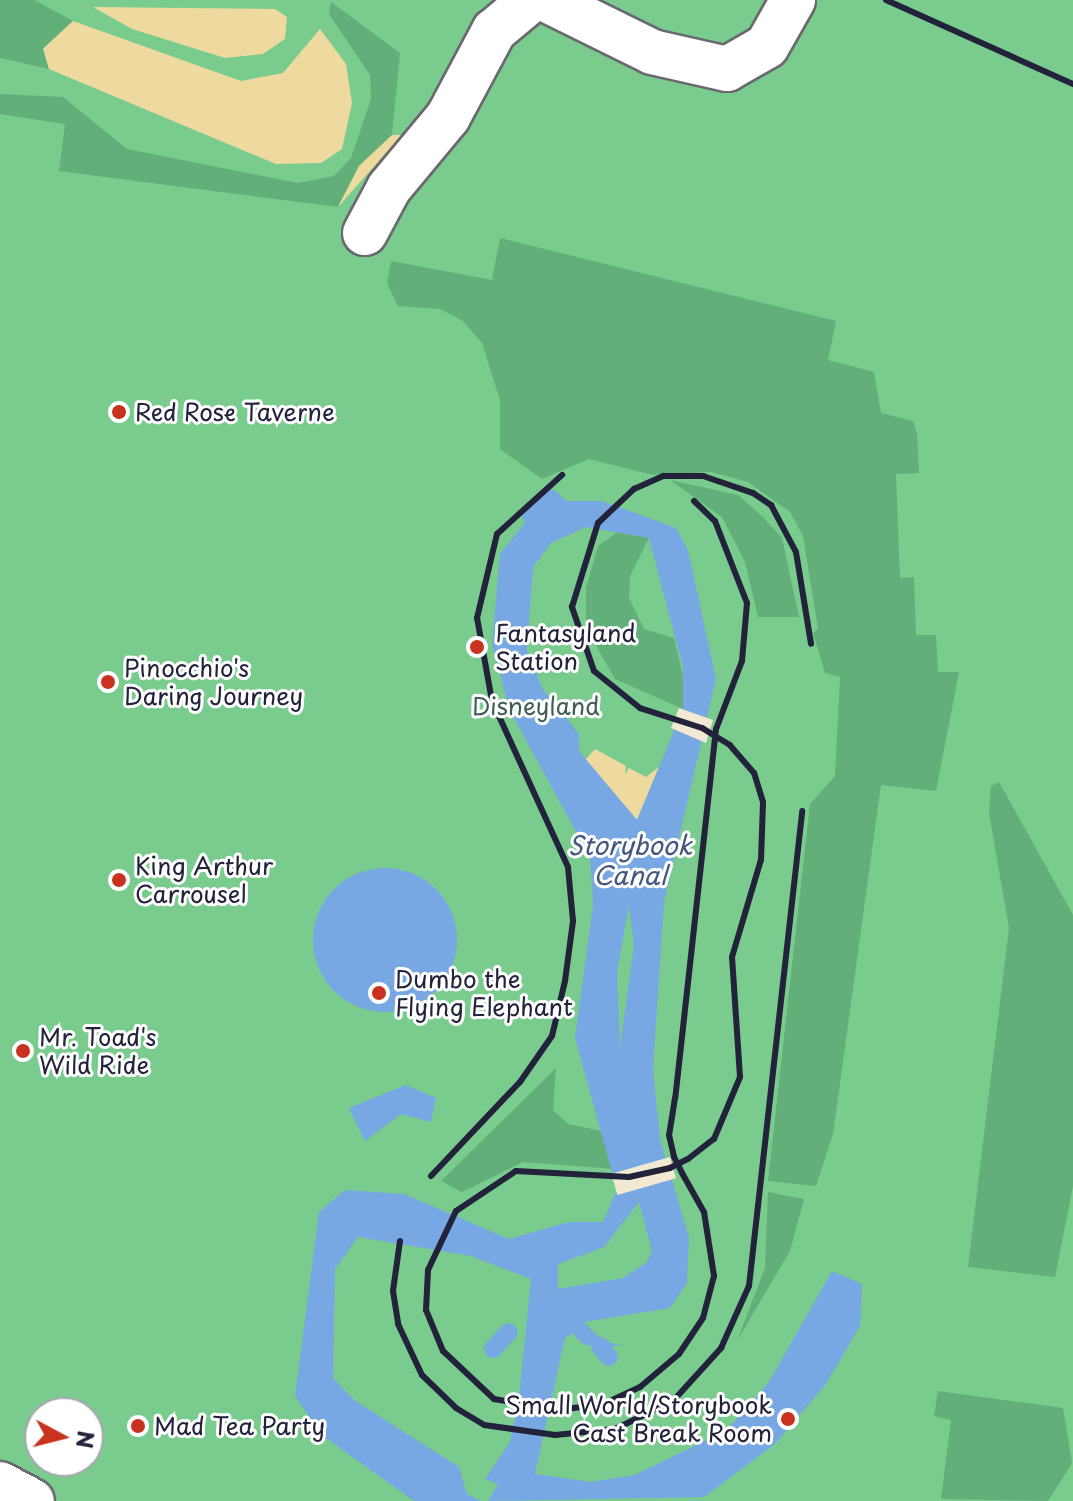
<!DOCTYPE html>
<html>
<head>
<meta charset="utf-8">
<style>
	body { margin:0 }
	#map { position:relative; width:1073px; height:1501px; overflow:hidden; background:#f3e9d2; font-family:"Playpen Sans",sans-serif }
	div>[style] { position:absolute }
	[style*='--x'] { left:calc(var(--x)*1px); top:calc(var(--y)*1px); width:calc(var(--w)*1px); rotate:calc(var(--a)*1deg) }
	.green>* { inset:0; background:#79cb8e }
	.forest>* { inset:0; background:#62af79 }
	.sand>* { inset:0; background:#eeda9e }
	.water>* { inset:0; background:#78a8e3 }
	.round { border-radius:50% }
	.pier>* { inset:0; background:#f3e9d2; transform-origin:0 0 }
	.stream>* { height:18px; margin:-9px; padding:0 9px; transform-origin:9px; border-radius:9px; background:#78a8e3 }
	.roads { filter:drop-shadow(2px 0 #6b6870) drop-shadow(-2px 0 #6b6870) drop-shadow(0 2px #6b6870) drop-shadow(0 -2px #6b6870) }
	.minor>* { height:44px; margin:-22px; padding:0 22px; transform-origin:22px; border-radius:22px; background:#fff }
	.rail>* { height:6px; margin:-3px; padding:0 3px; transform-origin:3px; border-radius:3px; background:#22223b }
	.dots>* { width:22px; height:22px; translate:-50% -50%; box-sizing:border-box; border:4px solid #fff; border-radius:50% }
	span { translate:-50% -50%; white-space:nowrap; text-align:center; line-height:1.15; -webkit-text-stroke:6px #fff; paint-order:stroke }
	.poi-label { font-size:24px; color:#22223b }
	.left { translate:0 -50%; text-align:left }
	.right { translate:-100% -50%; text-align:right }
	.park-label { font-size:24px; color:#405d58 }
	.water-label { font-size:26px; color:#44587e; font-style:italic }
	.north { position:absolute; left:24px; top:1397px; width:80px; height:80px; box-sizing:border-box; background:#fff; border:2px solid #a7a7b1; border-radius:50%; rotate:97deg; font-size:22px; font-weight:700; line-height:32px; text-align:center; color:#22223b }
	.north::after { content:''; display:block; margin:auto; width:28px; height:36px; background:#c8321e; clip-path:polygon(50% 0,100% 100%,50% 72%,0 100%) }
</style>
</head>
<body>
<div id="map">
	<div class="green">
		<i style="clip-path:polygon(evenodd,0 0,1073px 0,1073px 1501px,0 1501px,0 0,40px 1413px,88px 1413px,88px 1461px,40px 1461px,40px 1413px)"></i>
	</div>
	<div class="forest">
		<i style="clip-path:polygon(0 0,34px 0,73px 21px,43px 48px,49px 69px,0 58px)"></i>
		<i style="clip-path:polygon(331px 2px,400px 53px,392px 135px,359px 166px,338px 207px,59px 171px,65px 124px,0 114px,0 94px,63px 97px,127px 149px,298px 183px,334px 176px,351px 158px,371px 99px,370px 75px,329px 14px)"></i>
		<i style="clip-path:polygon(500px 238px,836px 321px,828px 360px,874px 372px,881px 413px,913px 421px,917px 433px,919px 473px,896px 474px,900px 578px,914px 577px,916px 635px,936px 635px,938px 672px,959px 672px,936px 791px,881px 785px,833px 1134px,816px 1186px,768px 1181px,810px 804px,835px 776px,839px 697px,840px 677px,825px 673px,813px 633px,818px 629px,803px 536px,790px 512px,748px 482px,711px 472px,653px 475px,589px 459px,542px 479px,500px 449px,500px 400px,482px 343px,463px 321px,440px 309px,398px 306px,387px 283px,391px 261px,492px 280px)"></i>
		<i style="clip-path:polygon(670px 480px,738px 495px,763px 517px,782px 538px,799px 617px,758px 617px,745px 562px,722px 517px)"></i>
		<i style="clip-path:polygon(622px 529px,649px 538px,630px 576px,629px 598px,644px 629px,674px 638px,687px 693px,683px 709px,615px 679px,586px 628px,586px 588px,598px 546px)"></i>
		<i style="clip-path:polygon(999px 782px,1073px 915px,1073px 1186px,1055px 1277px,968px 1267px,1009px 928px,989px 813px,991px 786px)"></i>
		<i style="clip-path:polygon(556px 1068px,553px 1110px,568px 1124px,602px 1131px,614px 1169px,523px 1162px,462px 1192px,441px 1181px)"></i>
		<i style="clip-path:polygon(768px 1192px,804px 1199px,790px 1251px,737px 1341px,765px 1268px)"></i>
		<i style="clip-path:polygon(938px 1391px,1063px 1408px,1072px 1463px,1048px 1501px,941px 1499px,951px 1420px,934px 1416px)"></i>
	</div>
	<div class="sand">
		<i style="clip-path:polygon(93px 7px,275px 9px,287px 17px,285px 39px,263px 54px,225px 58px,132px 29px)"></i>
		<i style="clip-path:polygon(73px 21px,241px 81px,283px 73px,320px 29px,346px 64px,352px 103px,342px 149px,321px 163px,276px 164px,49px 69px,43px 49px)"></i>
		<i style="clip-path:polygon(392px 135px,402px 135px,338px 207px,359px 166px)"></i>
		<i style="clip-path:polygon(595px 749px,626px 766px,625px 774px,629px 768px,646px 777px,659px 767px,637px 820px,585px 760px)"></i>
	</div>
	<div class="water">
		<i style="clip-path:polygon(evenodd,561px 501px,602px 501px,676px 528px,688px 550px,716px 679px,664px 902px,653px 1070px,660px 1139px,689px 1238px,687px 1283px,670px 1308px,584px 1322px,603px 1341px,623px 1346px,584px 1345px,572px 1333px,565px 1338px,535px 1474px,591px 1482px,635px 1475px,727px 1430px,769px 1382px,832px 1271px,862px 1284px,860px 1326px,826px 1384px,775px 1444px,704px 1497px,488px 1501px,498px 1484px,485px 1479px,510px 1442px,519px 1398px,531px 1279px,471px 1256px,358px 1237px,335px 1269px,333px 1378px,354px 1400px,459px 1467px,467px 1494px,481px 1501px,414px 1501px,323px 1436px,295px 1396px,319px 1212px,345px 1190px,404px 1194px,509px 1239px,569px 1222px,603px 1222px,617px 1190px,575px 1038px,593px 905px,590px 857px,510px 711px,492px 644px,500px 554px,531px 515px,561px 501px,586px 527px,649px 538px,683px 667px,683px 709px,637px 820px,579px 751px,579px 734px,542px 688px,527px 650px,533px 567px,551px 543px,586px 527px,561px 501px,629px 905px,634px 945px,620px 1047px,617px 973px,629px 905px,561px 501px,639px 1202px,652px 1251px,646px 1263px,623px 1278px,558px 1289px,558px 1264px,604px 1247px,639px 1202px)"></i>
		<i class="round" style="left:313px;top:868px;width:144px;height:144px"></i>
		<i style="clip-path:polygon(406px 1085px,436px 1098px,431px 1122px,401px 1114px,365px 1141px,349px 1108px)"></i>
	</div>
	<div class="pier">
		<i style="clip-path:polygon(679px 708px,713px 720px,706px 743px,671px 728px)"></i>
		<i style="left:670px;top:1157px;width:22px;height:61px;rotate:74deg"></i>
	</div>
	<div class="stream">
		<i style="--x:531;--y:515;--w:26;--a:-39"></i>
		<i style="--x:551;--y:499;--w:22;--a:43"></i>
		<i style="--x:600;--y:1346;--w:14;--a:51"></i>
		<i style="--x:493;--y:1349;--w:23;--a:-47"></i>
	</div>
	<div class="roads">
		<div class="minor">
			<i style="--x:547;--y:0;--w:117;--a:26.3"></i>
			<i style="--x:652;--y:52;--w:77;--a:12.8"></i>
			<i style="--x:727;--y:69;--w:46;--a:-29.9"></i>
			<i style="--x:767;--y:46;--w:53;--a:-60.5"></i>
			<i style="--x:365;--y:233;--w:51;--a:-61.9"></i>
			<i style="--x:389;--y:188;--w:92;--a:-50.3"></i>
			<i style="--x:448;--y:117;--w:98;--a:-61.9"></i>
			<i style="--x:494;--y:31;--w:48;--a:-40"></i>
			<i style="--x:0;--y:1484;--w:36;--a:28"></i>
		</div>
	</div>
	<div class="rail">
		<i style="--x:886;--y:0;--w:205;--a:24.2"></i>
		<i style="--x:694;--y:501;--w:29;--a:44"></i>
		<i style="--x:715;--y:521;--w:88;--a:68.7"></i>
		<i style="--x:747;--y:603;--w:58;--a:94.9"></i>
		<i style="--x:742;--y:661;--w:73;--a:110.9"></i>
		<i style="--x:716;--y:729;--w:371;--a:96.3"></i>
		<i style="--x:675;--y:1098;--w:37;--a:99"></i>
		<i style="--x:669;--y:1135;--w:23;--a:77"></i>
		<i style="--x:674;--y:1157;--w:18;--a:63"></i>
		<i style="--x:682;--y:1173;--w:45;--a:60.6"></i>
		<i style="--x:704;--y:1212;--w:65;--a:81.1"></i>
		<i style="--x:714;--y:1276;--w:43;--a:104.7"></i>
		<i style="--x:703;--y:1318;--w:43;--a:123.7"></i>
		<i style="--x:679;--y:1354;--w:51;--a:139.8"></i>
		<i style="--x:640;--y:1387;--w:40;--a:155"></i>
		<i style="--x:604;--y:1404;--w:46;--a:172.6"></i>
		<i style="--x:558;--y:1410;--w:65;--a:-170.2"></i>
		<i style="--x:494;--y:1399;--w:70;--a:-136.7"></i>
		<i style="--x:443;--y:1351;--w:44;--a:-112.5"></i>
		<i style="--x:426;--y:1310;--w:40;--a:-87.1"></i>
		<i style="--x:428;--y:1270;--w:65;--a:-64.6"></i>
		<i style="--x:456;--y:1211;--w:72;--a:-33.7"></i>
		<i style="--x:516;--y:1171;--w:113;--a:3"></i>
		<i style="--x:629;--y:1177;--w:42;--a:-12.4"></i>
		<i style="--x:670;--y:1168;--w:20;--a:-27"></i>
		<i style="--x:688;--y:1159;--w:33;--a:-38"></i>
		<i style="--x:714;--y:1139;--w:67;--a:-67.2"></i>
		<i style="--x:740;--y:1077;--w:120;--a:-93.8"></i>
		<i style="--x:732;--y:957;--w:101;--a:-73.4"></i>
		<i style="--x:761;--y:860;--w:58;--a:-88"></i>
		<i style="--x:763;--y:802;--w:30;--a:-107"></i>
		<i style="--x:754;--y:773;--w:37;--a:-131"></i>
		<i style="--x:730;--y:745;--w:17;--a:-149"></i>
		<i style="--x:715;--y:736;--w:15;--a:-148"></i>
		<i style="--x:702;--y:728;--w:65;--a:-162.1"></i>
		<i style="--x:640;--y:708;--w:59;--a:-141.2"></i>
		<i style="--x:594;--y:671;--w:68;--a:-109"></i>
		<i style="--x:572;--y:607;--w:88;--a:-72.8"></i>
		<i style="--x:598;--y:523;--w:50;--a:-43.4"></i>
		<i style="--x:634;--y:489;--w:32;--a:-24"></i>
		<i style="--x:663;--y:476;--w:40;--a:0"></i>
		<i style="--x:703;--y:476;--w:53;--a:18.8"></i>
		<i style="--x:753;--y:493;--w:22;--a:34"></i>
		<i style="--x:771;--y:505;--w:53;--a:62"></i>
		<i style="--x:796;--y:552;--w:93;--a:80.7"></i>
		<i style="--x:431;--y:1176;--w:129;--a:-46.6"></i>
		<i style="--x:520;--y:1082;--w:56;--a:-55.2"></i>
		<i style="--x:552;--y:1036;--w:57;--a:-76.7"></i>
		<i style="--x:565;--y:981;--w:61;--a:-82.4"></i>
		<i style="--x:573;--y:921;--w:54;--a:-95.3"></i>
		<i style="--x:568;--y:867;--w:183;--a:-114.6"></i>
		<i style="--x:492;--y:701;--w:84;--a:-100.2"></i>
		<i style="--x:477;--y:618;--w:86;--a:-76.6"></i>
		<i style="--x:497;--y:534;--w:88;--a:-42.2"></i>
		<i style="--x:400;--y:1241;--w:50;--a:98"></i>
		<i style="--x:393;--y:1291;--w:33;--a:81"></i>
		<i style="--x:398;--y:1324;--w:56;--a:64.8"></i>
		<i style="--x:422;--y:1375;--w:47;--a:44.1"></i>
		<i style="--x:456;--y:1408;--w:33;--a:31"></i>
		<i style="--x:484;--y:1425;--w:72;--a:8"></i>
		<i style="--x:555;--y:1435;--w:60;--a:-5.7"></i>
		<i style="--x:615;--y:1429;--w:64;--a:-25.8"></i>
		<i style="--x:673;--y:1401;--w:72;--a:-47.8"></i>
		<i style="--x:721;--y:1348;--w:68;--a:-65.7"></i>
		<i style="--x:749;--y:1286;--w:478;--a:-83.6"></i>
	</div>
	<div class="dots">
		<i style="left:119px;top:412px;background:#c8321e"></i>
		<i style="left:477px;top:647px;background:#c8321e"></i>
		<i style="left:108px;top:682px;background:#c8321e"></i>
		<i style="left:119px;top:880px;background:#c8321e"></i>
		<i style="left:379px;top:993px;background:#c8321e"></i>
		<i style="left:23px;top:1051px;background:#c8321e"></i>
		<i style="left:788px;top:1419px;background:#c8321e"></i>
		<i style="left:138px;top:1426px;background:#c8321e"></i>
	</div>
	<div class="poi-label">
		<span class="left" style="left:135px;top:412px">Red Rose Taverne</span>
		<span class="left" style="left:495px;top:647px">Fantasyland<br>Station</span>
		<span class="left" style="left:124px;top:682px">Pinocchio's<br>Daring Journey</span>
		<span class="left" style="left:135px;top:880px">King Arthur<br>Carrousel</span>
		<span class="left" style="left:395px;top:993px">Dumbo the<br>Flying Elephant</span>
		<span class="left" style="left:39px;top:1051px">Mr. Toad's<br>Wild Ride</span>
		<span class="right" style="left:772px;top:1419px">Small World/Storybook<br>Cast Break Room</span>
		<span class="left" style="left:154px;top:1426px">Mad Tea Party</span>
	</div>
	<div class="park-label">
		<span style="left:536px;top:706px">Disneyland</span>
	</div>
	<div class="water-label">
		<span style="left:630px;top:860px">Storybook<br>Canal</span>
	</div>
	<div class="north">N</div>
</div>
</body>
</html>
